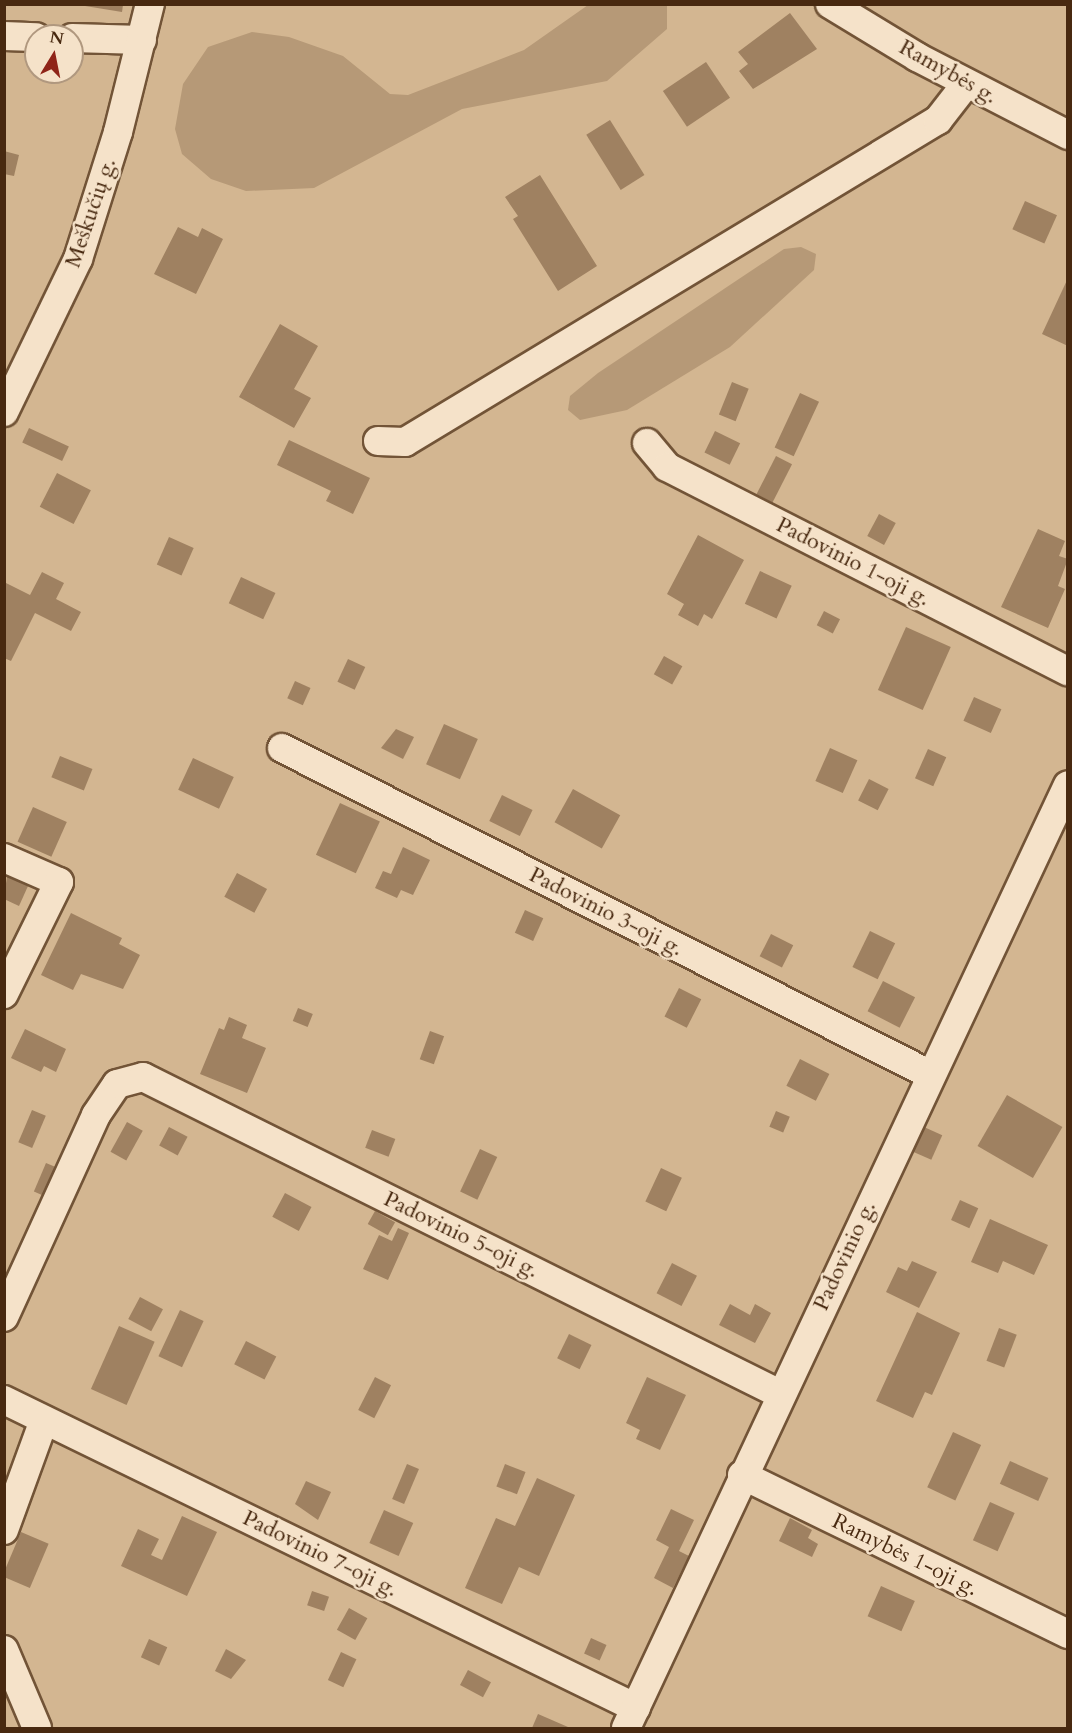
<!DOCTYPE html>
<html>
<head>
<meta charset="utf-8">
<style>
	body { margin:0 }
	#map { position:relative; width:1072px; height:1733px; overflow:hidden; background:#efd3ac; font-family:Cardo,serif }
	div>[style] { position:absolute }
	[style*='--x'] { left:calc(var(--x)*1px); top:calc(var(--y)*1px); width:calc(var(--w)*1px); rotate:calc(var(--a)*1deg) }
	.green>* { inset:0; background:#d3b691 }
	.water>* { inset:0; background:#b69977 }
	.building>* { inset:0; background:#9f8161; transform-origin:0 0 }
	.roads { filter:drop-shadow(2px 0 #725437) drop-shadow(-2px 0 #725437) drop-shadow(0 2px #725437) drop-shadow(0 -2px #725437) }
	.minor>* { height:28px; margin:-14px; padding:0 14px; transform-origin:14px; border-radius:14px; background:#f5e2c9 }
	span { translate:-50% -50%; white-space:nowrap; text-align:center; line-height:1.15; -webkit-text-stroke:5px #f5e2c9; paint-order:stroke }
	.street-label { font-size:22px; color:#482910 }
	.frame { position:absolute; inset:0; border:6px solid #482910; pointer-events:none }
	.north { position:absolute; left:24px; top:24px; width:60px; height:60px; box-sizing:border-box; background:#f5e2c9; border:2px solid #b0987f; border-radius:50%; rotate:10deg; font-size:16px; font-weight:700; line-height:24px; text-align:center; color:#482910 }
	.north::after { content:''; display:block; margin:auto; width:21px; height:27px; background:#8f2418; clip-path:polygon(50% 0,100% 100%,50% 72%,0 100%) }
</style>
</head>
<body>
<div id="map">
	<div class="green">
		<i style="clip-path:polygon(evenodd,5px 5px,1067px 5px,1067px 1728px,5px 1728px,5px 5px,36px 36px,72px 36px,72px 72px,36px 72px,36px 36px)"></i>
	</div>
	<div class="water">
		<i style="clip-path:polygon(667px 4px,667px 29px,607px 81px,462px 109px,314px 188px,246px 191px,211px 179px,182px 154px,175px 129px,183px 84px,208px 47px,252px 32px,289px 37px,343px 56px,390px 94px,408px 95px,524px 50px,588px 5px)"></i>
		<i style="clip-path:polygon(801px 247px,816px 254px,814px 270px,730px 347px,627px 410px,580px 420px,568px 410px,570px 396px,598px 373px,784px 249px)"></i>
	</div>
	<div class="building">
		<i style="clip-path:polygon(79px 5px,123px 5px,122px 12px)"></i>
		<i style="clip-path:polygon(790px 13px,817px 49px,753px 89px,739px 71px,748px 64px,738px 52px)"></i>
		<i style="left:706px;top:62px;width:43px;height:52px;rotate:56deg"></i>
		<i style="left:610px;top:120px;width:65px;height:28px;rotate:58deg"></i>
		<i style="clip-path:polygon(4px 151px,19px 155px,14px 176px,4px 174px)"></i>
		<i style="clip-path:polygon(540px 175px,597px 266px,558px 291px,513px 219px,518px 216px,505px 197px)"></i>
		<i style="left:1025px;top:201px;width:35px;height:31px;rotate:24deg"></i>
		<i style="clip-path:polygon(178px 227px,198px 237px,202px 228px,223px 239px,196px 294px,154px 274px)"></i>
		<i style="clip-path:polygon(1068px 278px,1068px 346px,1042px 334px)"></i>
		<i style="clip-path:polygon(280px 324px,318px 346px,294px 389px,311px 398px,294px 428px,239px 397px)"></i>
		<i style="left:732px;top:382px;width:18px;height:35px;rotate:22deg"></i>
		<i style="left:800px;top:393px;width:21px;height:60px;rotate:25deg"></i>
		<i style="left:29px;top:428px;width:44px;height:16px;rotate:25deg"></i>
		<i style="left:715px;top:431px;width:28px;height:24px;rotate:26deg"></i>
		<i style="clip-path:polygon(289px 440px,370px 478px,353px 514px,326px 501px,331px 491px,277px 465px)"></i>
		<i style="left:776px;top:456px;width:18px;height:43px;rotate:27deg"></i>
		<i style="left:57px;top:473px;width:38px;height:38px;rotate:27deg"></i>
		<i style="left:879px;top:514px;width:19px;height:25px;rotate:28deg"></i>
		<i style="clip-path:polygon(1038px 529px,1065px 541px,1059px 556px,1068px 559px,1058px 586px,1065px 589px,1048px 628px,1001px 607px)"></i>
		<i style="clip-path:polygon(698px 535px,744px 560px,712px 619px,704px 614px,698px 626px,678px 615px,684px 604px,667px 594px)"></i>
		<i style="left:169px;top:537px;width:27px;height:30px;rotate:24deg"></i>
		<i style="left:760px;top:571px;width:35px;height:36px;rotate:25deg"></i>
		<i style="clip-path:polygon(42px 572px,64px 583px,56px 599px,81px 612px,71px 631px,35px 613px,11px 661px,4px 658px,4px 582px,30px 595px)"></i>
		<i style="left:241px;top:577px;width:38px;height:29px;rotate:25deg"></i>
		<i style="left:824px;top:611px;width:18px;height:16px;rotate:27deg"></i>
		<i style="left:906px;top:627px;width:49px;height:69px;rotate:24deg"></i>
		<i style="left:664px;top:656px;width:21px;height:21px;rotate:29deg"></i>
		<i style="left:348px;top:659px;width:19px;height:25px;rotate:25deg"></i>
		<i style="left:295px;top:681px;width:17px;height:19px;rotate:24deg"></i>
		<i style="left:974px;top:697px;width:30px;height:26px;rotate:24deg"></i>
		<i style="left:444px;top:724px;width:37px;height:44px;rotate:24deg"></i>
		<i style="clip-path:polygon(396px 729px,414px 737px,403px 759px,381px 748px)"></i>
		<i style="left:830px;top:748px;width:30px;height:36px;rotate:24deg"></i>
		<i style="left:928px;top:749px;width:20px;height:32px;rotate:24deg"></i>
		<i style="left:60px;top:756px;width:35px;height:23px;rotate:22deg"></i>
		<i style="left:193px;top:758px;width:45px;height:35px;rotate:25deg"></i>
		<i style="left:869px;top:779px;width:22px;height:24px;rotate:27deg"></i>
		<i style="left:573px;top:789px;width:54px;height:38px;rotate:29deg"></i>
		<i style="left:502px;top:795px;width:34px;height:29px;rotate:26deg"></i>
		<i style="left:340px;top:803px;width:44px;height:57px;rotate:25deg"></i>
		<i style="left:33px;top:807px;width:37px;height:38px;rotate:24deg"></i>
		<i style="clip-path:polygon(403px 847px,430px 860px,413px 895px,401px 890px,397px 898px,375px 888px,383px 871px,391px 874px)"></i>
		<i style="left:237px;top:873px;width:34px;height:27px;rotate:28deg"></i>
		<i style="clip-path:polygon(7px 876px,28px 886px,19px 906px,4px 899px)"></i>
		<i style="left:525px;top:910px;width:20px;height:25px;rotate:24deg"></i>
		<i style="clip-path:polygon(71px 913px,122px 938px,119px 944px,140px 955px,123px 989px,81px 974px,73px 990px,41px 975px)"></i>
		<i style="left:870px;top:931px;width:28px;height:40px;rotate:26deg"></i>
		<i style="left:771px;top:934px;width:25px;height:25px;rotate:27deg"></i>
		<i style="left:883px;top:981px;width:36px;height:34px;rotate:27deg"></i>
		<i style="left:679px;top:988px;width:25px;height:32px;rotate:27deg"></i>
		<i style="left:298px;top:1008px;width:16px;height:14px;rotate:22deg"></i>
		<i style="clip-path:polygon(229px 1017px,247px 1025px,242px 1038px,266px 1048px,247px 1093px,200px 1074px,219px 1028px,224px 1030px)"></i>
		<i style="clip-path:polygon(25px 1029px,66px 1049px,56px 1072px,44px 1066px,41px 1072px,11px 1058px)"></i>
		<i style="left:430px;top:1031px;width:15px;height:30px;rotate:20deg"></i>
		<i style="left:800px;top:1059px;width:33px;height:30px;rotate:27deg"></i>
		<i style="left:1007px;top:1095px;width:64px;height:59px;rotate:30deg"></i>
		<i style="left:32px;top:1110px;width:15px;height:35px;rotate:23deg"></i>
		<i style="left:776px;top:1111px;width:15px;height:17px;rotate:23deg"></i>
		<i style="left:127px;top:1122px;width:18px;height:34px;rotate:29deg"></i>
		<i style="left:169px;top:1127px;width:21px;height:21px;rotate:28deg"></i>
		<i style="left:924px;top:1127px;width:20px;height:27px;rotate:24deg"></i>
		<i style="left:372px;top:1130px;width:25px;height:19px;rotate:21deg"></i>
		<i style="left:480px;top:1149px;width:19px;height:47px;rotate:25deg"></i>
		<i style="left:46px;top:1163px;width:15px;height:31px;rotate:23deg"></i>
		<i style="left:661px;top:1168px;width:23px;height:37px;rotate:25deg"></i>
		<i style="left:285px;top:1193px;width:30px;height:27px;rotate:28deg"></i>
		<i style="left:960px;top:1200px;width:20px;height:22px;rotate:24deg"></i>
		<i style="left:375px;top:1211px;width:23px;height:15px;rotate:29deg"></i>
		<i style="clip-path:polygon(990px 1219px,1048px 1245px,1034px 1275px,1003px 1261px,998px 1273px,971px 1262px)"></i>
		<i style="clip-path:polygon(398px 1228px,409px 1233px,388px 1280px,363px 1269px,379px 1235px,392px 1241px)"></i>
		<i style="clip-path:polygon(912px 1261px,937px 1272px,919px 1308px,886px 1292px,898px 1267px,907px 1271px)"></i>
		<i style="left:672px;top:1263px;width:28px;height:34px;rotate:27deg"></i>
		<i style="left:140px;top:1297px;width:26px;height:25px;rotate:28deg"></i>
		<i style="clip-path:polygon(730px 1304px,750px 1315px,755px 1304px,771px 1313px,755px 1343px,719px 1325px)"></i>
		<i style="left:180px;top:1310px;width:26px;height:51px;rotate:25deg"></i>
		<i style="clip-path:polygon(917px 1312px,960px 1333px,932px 1395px,925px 1392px,913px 1418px,876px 1401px)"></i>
		<i style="left:119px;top:1326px;width:39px;height:69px;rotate:24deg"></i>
		<i style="left:999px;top:1328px;width:19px;height:35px;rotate:21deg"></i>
		<i style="left:569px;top:1334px;width:25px;height:27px;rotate:26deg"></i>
		<i style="left:246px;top:1341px;width:34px;height:26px;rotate:27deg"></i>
		<i style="left:375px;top:1377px;width:18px;height:37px;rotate:27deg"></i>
		<i style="clip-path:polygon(647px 1377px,686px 1395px,660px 1450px,636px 1439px,640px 1430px,626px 1423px)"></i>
		<i style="left:953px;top:1432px;width:31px;height:61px;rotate:25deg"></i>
		<i style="left:1010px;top:1461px;width:42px;height:25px;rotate:24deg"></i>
		<i style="left:407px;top:1464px;width:13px;height:38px;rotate:23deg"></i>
		<i style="left:505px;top:1464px;width:22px;height:24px;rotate:21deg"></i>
		<i style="clip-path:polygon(537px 1478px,575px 1495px,539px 1576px,519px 1567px,502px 1604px,465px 1588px,496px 1518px,515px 1526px)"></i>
		<i style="clip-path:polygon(306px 1481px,331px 1492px,318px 1520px,295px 1504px)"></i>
		<i style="left:990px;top:1502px;width:27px;height:42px;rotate:24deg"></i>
		<i style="clip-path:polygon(671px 1509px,694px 1520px,679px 1551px,689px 1556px,673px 1588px,654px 1578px,669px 1547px,656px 1540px)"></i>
		<i style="left:384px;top:1510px;width:32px;height:36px;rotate:24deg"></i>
		<i style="clip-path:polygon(182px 1516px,217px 1532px,187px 1596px,121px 1566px,138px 1529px,159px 1539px,151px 1555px,162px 1560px)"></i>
		<i style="clip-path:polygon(790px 1518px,812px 1530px,808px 1538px,818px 1544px,812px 1557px,779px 1541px)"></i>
		<i style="left:21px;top:1532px;width:30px;height:48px;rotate:23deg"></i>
		<i style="left:881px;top:1586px;width:37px;height:33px;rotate:24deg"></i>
		<i style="left:312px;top:1591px;width:18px;height:15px;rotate:19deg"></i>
		<i style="left:349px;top:1608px;width:21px;height:25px;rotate:29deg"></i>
		<i style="left:591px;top:1638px;width:17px;height:17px;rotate:24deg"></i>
		<i style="left:149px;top:1639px;width:20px;height:20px;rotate:24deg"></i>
		<i style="clip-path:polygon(226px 1649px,246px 1660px,231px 1679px,215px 1671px)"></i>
		<i style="left:341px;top:1652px;width:17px;height:31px;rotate:25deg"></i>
		<i style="left:468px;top:1670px;width:26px;height:17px;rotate:28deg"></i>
		<i style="clip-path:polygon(538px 1714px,568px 1727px,567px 1728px,532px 1728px)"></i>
	</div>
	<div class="roads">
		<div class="minor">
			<i style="--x:830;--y:4;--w:102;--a:31.3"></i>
			<i style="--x:917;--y:57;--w:170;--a:27.3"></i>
			<i style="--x:4;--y:36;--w:32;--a:2"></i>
			<i style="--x:72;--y:38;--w:70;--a:1.6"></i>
			<i style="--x:4;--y:412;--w:170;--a:-64.2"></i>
			<i style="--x:78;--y:259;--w:133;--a:-72.5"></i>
			<i style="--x:118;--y:132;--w:132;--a:-76"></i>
			<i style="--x:378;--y:441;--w:27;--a:2"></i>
			<i style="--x:405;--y:442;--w:623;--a:-31.14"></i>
			<i style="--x:938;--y:120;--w:46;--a:-52.1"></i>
			<i style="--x:647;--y:443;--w:31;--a:50"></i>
			<i style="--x:667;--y:467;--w:450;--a:27"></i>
			<i style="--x:282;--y:748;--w:727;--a:26.74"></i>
			<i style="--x:4;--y:858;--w:60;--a:23.6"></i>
			<i style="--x:59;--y:882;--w:125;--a:116.2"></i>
			<i style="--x:4;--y:1317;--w:222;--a:-65.5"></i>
			<i style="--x:96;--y:1115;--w:37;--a:-56"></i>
			<i style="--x:117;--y:1084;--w:27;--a:-15"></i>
			<i style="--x:143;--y:1077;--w:712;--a:26.46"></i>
			<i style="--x:4;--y:1400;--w:703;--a:25.98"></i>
			<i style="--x:742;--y:1475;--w:363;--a:26"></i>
			<i style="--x:4;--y:1530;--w:117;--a:-70"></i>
			<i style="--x:4;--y:1650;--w:85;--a:67.1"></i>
			<i style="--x:626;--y:1728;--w:1041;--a:-64.89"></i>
		</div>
	</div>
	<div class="street-label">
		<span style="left:948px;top:72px;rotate:29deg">Ramybės g.</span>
		<span style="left:91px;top:213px;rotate:-71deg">Meškučių g.</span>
		<span style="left:853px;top:562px;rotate:27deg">Padovinio 1-oji g.</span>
		<span style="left:606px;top:912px;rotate:27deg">Padovinio 3-oji g.</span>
		<span style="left:461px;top:1235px;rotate:26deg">Padovinio 5-oji g.</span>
		<span style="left:845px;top:1256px;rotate:-65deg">Padovinio g.</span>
		<span style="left:320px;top:1554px;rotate:26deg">Padovinio 7-oji g.</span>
		<span style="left:905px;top:1555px;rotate:26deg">Ramybės 1-oji g.</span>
	</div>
	<div class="frame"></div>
	<div class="north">N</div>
</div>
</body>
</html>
